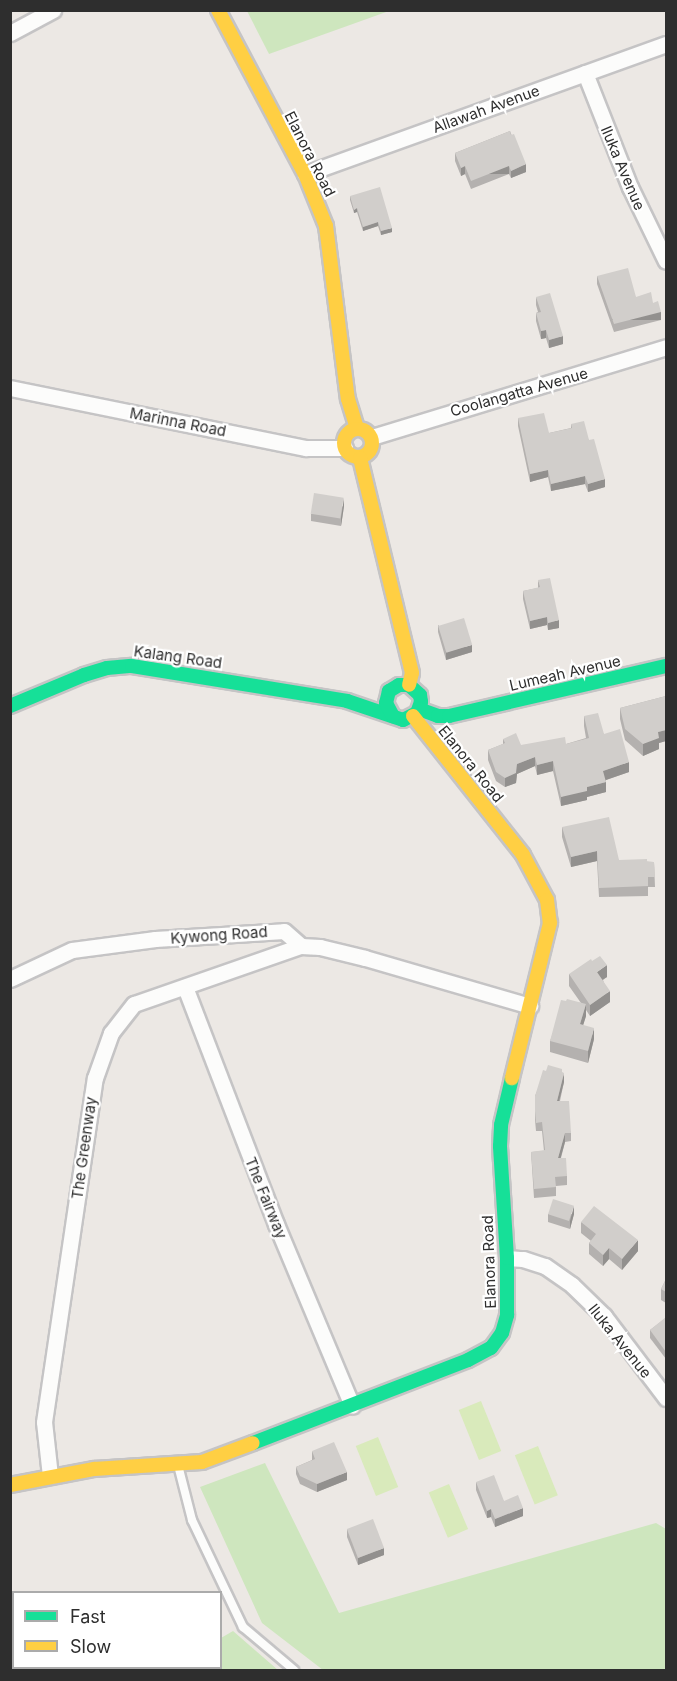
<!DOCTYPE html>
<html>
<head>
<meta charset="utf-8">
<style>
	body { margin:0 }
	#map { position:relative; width:677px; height:1681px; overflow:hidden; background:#ece8e4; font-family:Inter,sans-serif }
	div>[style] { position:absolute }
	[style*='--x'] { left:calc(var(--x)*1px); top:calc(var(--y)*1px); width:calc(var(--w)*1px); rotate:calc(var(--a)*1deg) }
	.green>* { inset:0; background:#cee6be }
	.pitch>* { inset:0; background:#d9eabb; transform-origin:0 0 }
	.roads { filter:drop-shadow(2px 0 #c5c4c5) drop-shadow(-2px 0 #c5c4c5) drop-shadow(0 2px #c5c4c5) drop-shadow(0 -2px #c5c4c5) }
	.lane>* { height:8px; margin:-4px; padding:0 4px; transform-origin:4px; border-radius:4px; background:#fcfcfb }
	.street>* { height:15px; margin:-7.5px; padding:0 7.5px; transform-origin:7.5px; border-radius:7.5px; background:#fcfcfb }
	.fast>* { height:14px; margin:-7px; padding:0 7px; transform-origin:7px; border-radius:7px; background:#16e098 }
	.slow>* { height:14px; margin:-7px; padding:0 7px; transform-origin:7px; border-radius:7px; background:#ffcf43 }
	.slow>.ring { margin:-7px; padding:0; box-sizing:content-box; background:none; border:14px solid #ffcf43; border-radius:50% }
	.wall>* { inset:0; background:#b4b1af }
	.shaded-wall>* { inset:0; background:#92908e; transform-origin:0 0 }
	.building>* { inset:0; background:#d1cecb; transform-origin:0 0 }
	span { translate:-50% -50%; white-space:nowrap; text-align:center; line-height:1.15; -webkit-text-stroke:4.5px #fff; paint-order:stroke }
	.street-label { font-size:15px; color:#2e2e2e }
	.frame { position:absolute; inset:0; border:12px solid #2e2e2e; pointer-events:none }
	.legend { position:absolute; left:12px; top:1591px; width:210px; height:78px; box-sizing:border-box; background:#fff; border:2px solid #ababab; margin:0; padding:8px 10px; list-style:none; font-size:18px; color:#2e2e2e }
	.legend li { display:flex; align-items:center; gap:12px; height:30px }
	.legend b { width:30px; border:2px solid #ababab }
</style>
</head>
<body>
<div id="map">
	<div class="green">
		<i style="clip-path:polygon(247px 11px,389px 11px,269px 54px)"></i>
		<i style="clip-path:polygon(265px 1463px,339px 1613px,656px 1523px,666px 1529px,666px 1670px,323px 1670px,262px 1623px,200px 1487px)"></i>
		<i style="clip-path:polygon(233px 1631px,278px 1670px,167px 1670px,172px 1668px,220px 1668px,221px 1638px)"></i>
	</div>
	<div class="pitch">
		<i style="left:481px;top:1401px;width:54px;height:24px;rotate:68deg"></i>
		<i style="left:378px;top:1437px;width:54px;height:24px;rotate:68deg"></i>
		<i style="left:538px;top:1446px;width:53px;height:25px;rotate:68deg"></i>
		<i style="left:449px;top:1484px;width:49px;height:22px;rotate:67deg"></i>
	</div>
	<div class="roads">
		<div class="lane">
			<i style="--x:178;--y:1465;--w:57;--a:75.7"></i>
			<i style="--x:192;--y:1520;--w:119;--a:64.5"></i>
			<i style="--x:243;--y:1627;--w:67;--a:40.1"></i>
		</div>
		<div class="street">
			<i style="--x:10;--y:33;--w:49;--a:-28.1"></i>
			<i style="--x:585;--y:73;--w:123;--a:68.5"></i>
			<i style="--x:630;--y:187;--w:82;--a:64.1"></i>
			<i style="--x:305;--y:174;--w:384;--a:-19.8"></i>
			<i style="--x:10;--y:388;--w:302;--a:11.5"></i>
			<i style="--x:306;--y:448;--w:39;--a:0"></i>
			<i style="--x:372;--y:437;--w:307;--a:-17"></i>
			<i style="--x:10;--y:979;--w:68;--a:-25.1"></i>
			<i style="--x:72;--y:950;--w:84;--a:-7.5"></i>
			<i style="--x:155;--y:939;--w:129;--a:-3.5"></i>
			<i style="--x:284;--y:931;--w:23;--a:41"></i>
			<i style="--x:301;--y:946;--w:19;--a:3"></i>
			<i style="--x:320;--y:947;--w:46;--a:13.7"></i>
			<i style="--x:365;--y:958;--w:172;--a:16.2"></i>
			<i style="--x:185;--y:987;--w:254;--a:69"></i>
			<i style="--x:276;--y:1224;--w:197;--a:67.3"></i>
			<i style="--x:507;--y:1258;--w:16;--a:4"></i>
			<i style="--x:523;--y:1259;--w:23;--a:18"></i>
			<i style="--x:545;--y:1266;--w:33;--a:35"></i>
			<i style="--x:572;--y:1285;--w:45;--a:44.1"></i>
			<i style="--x:604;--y:1316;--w:103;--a:52.9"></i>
			<i style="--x:50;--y:1476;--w:54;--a:-96.3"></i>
			<i style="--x:44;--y:1422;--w:348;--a:-81.6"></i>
			<i style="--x:95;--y:1078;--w:48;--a:-70.4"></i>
			<i style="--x:111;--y:1033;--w:37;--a:-52"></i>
			<i style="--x:134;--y:1004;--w:177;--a:-19.2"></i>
		</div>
		<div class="fast">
			<i style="--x:10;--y:706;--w:80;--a:-22.7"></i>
			<i style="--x:84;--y:675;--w:24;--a:-17"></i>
			<i style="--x:107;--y:668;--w:25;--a:-5"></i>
			<i style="--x:132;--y:666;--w:218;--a:9.2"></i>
			<i style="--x:347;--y:701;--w:59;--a:18.7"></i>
			<i style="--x:403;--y:720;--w:16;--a:-27"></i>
			<i style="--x:417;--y:713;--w:12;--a:-70"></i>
			<i style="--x:421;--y:702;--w:7;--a:-98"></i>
			<i style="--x:420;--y:695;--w:15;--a:-138"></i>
			<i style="--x:409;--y:685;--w:10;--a:180"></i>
			<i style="--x:399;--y:685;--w:12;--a:149"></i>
			<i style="--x:389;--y:691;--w:12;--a:104"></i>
			<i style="--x:386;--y:703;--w:15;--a:62"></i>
			<i style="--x:419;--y:709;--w:20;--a:20"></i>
			<i style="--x:438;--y:716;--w:11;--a:0"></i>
			<i style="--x:449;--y:716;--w:223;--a:-13"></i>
			<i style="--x:253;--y:1443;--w:230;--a:-21.1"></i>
			<i style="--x:468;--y:1360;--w:26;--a:-28"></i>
			<i style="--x:491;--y:1348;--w:19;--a:-54"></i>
			<i style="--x:502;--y:1333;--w:19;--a:-74"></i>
			<i style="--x:507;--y:1315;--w:57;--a:-90"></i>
			<i style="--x:507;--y:1258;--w:112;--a:-93.6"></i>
			<i style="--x:500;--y:1146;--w:21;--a:-87"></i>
			<i style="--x:501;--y:1125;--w:48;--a:-76.8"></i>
		</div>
		<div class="slow">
			<i style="--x:218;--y:10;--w:186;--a:62.1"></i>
			<i style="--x:305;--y:174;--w:56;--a:68"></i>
			<i style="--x:326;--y:226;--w:174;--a:82.8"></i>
			<i style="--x:348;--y:399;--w:31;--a:73"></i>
			<i class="ring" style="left:344px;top:429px;width:14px;height:14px"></i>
			<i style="--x:360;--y:458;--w:221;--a:76.4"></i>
			<i style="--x:412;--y:673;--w:12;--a:104"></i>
			<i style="--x:413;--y:716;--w:177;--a:51.6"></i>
			<i style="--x:523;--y:855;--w:51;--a:61.9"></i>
			<i style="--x:547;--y:900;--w:23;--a:83"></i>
			<i style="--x:550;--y:923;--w:160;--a:103.8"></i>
			<i style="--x:10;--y:1485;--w:86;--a:-10.8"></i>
			<i style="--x:94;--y:1469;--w:108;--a:-3.7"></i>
			<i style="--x:202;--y:1462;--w:54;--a:-20.4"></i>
		</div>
	</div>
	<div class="wall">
		<i style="clip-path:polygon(510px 131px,526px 172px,511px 178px,509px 174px,471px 189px,465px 174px,461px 176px,455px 161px,455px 153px)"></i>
		<i style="clip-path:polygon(350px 196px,392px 232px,381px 235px,378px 226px,363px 231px,357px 212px,354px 213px,350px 200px)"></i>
		<i style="clip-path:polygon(597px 276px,636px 297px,653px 303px,661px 320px,614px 332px,597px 284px)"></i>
		<i style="clip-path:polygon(536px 297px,563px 344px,549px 348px,546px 338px,541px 339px,536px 321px,536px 313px,538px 312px,536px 305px)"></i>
		<i style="clip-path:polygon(518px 418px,549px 433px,571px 428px,571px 424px,589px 440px,605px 487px,588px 492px,585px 484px,551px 491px,548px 477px,530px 482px,518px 426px)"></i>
		<i style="clip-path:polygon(344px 506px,341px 526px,311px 521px,311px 514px)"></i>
		<i style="clip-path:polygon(538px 580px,559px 628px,548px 630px,547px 625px,530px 629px,523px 599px,523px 591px,538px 588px)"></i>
		<i style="clip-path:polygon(438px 625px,472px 652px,446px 660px,438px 632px)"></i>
		<i style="clip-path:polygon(666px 696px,666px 741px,659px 743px,659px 749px,643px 756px,625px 740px,620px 719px,620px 708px)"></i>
		<i style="clip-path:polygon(584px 716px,604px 734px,629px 772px,606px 780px,606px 792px,587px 797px,587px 800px,561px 806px,553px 771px,537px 775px,535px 766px,517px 774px,516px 783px,505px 787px,496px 781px,488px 760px,488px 750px,503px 744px,503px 739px,521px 745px,566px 744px,586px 738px,584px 726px)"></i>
		<i style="clip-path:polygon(562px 827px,619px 860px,654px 862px,655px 887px,648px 887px,648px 896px,599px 897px,597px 861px,571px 867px,562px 837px)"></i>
		<i style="clip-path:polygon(569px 974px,607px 977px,603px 980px,610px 1002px,590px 1016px,586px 1010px,586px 1016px,583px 1025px,594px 1039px,588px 1063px,550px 1052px,550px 1041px,566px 1001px,581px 1003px,569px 986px)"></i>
		<i style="clip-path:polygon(546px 1071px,562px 1072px,564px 1082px,560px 1101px,571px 1133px,571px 1141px,565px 1142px,561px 1158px,567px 1176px,567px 1185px,556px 1186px,556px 1196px,534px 1198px,531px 1152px,544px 1151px,542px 1131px,536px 1131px,535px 1120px,535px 1096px)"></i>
		<i style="clip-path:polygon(548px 1214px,574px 1214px,570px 1229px,548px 1222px)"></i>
		<i style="clip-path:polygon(581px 1222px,638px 1251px,622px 1270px,609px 1259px,603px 1266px,589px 1254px,589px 1243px,591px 1241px,581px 1233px)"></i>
		<i style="clip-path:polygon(666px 1279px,666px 1303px,661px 1300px,661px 1289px)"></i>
		<i style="clip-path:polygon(666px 1318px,666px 1359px,650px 1338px,650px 1330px)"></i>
		<i style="clip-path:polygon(312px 1451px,347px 1480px,317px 1492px,300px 1484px,296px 1474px,296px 1467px,312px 1460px)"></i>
		<i style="clip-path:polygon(476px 1482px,504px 1501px,523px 1516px,495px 1527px,491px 1517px,487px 1518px,476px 1490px)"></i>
		<i style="clip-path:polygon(347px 1529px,384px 1555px,358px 1565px,347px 1537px)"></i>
	</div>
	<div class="shaded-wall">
		<i style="clip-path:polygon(526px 164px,526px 172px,511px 178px,511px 171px)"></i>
		<i style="clip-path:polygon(465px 166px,465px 174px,461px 176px,461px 168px)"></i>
		<i style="left:509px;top:166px;width:8px;height:41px;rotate:90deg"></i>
		<i style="clip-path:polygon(357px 208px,357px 212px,354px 213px,354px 210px)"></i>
		<i style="clip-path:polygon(378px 222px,378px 226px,363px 231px,363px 227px)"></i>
		<i style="clip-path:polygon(392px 228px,392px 232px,381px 235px,381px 231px)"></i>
		<i style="left:661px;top:312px;width:8px;height:49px;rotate:90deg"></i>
		<i style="clip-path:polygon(546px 330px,546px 338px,541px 339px,541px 331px)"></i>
		<i style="clip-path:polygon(563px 336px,563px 344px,549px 348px,549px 340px)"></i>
		<i style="clip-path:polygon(548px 470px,548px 477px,530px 482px,530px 474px)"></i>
		<i style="clip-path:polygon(585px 476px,585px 484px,551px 491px,551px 484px)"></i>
		<i style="clip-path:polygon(605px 479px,605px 487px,588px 492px,588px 484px)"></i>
		<i style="clip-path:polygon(344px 498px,344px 506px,341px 526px,341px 518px)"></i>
		<i style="clip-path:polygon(547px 617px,547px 625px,530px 629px,530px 621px)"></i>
		<i style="clip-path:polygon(559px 620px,559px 628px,548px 630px,548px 623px)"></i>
		<i style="clip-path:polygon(472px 645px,472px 652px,446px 660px,446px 652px)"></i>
		<i style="clip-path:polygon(666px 730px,666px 741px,659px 743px,659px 749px,643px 756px,643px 744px,658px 732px)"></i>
		<i style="clip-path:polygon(535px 757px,535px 766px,517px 774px,516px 783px,505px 787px,505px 778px,517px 764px)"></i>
		<i style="clip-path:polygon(553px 761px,553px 771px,537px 775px,537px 765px)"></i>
		<i style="clip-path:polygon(629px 762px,629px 772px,603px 781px,603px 771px)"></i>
		<i style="clip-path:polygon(606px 782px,606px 792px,587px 797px,587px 800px,561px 806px,561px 797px,587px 787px)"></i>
		<i style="clip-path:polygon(597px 851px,597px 861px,571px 867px,571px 857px)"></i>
		<i style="clip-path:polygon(607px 965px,607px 977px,597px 983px,597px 972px)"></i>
		<i style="clip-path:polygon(610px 991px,610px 1002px,590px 1016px,590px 1005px)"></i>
		<i style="clip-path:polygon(586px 1004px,586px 1016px,580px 1035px,580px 1024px)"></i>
		<i style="clip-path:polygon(594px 1028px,594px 1039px,588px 1063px,588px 1051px)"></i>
		<i style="clip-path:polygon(564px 1073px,564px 1082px,557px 1109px,557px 1101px)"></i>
		<i style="clip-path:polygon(565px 1133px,565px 1142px,558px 1167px,558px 1158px)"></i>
		<i style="clip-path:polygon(574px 1206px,574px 1214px,570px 1229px,570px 1221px)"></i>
		<i style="clip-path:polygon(638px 1240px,638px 1251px,622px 1270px,622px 1259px)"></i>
		<i style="clip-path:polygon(609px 1248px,609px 1259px,603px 1266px,603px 1255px)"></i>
		<i style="clip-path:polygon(347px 1472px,347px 1480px,317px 1492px,317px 1484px)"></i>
		<i style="clip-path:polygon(523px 1508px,523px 1516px,495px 1527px,495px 1519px)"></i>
		<i style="clip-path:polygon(491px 1509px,491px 1517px,487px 1518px,487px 1511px)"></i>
		<i style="clip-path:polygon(384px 1548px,384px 1555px,358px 1565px,358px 1558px)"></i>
	</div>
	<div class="building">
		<i style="clip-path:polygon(510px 131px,511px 135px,514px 134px,526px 164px,511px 171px,509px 166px,471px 181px,465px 166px,461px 168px,455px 153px)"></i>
		<i style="clip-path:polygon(380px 187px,392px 228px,381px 231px,378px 222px,363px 227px,357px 208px,354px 210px,350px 196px)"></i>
		<i style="clip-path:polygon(628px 268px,636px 297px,651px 292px,653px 303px,658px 301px,661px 312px,614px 324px,597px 276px)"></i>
		<i style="clip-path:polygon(550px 293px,563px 336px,549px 340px,546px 330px,541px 331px,536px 313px,541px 312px,536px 297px)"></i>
		<i style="clip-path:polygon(544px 413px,549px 433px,572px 428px,571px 424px,584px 421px,589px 440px,594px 439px,605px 479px,588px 484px,585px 476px,551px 484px,548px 470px,530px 474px,518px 418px)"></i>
		<i style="left:314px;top:493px;width:30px;height:21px;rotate:9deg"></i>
		<i style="clip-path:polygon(550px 578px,559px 620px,548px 623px,547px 617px,530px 621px,523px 591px,540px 587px,538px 580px)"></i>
		<i style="left:464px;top:618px;width:28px;height:27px;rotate:73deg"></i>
		<i style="clip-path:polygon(666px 696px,666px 730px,658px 732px,659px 738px,643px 744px,625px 729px,620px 708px)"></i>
		<i style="clip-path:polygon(598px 713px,604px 734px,620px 729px,629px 762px,603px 771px,606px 782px,587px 787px,587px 791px,561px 797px,553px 761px,537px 765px,535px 757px,517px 764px,516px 773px,505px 778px,496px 772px,488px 750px,505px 743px,503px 739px,516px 733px,521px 745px,565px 737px,566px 744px,589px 738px,584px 716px)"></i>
		<i style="clip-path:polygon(609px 817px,619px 860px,647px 859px,647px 862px,654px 862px,655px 877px,648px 877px,648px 886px,599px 888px,597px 851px,571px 857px,562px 827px)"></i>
		<i style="clip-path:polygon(600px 956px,607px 965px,597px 972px,610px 991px,590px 1005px,569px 974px,591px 959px,592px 961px)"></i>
		<i style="clip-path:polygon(567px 999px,586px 1004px,580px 1024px,594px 1028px,588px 1051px,550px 1041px,561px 1000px,566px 1001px)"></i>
		<i style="clip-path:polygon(548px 1065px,562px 1069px,562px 1072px,564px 1073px,557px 1101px,569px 1101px,571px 1133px,565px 1133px,558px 1158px,566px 1158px,567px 1176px,555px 1177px,556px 1187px,534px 1189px,531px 1152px,545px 1150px,542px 1122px,536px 1123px,535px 1111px,535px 1096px,543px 1070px,546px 1071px)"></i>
		<i style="left:553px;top:1199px;width:22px;height:16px;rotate:18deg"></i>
		<i style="clip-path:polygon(594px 1206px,638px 1240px,622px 1259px,609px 1248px,603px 1255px,589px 1243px,596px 1234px,581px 1222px)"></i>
		<i style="clip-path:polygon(666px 1279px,666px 1292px,661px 1289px)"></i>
		<i style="clip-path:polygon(666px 1317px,666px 1352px,650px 1330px)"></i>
		<i style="clip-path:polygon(334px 1442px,347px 1472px,317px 1484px,300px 1476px,296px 1467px,315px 1459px,312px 1451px)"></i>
		<i style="clip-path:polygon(494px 1475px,504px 1501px,518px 1495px,523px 1508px,495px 1519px,491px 1509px,487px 1511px,476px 1482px)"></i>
		<i style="left:373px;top:1519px;width:31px;height:28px;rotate:69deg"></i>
	</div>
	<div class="street-label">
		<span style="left:486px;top:109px;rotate:-20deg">Allawah Avenue</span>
		<span style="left:310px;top:154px;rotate:63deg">Elanora Road</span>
		<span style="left:623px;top:168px;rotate:67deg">Iluka Avenue</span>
		<span style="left:519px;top:392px;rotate:-16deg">Coolangatta Avenue</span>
		<span style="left:178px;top:422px;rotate:11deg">Marinna Road</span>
		<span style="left:178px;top:657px;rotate:8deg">Kalang Road</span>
		<span style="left:565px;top:673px;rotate:-13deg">Lumeah Avenue</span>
		<span style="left:471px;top:764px;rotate:51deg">Elanora Road</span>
		<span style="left:219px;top:935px;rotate:-4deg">Kywong Road</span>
		<span style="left:84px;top:1148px;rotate:-82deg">The Greenway</span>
		<span style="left:266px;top:1198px;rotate:68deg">The Fairway</span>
		<span style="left:489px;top:1262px;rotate:-92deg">Elanora Road</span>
		<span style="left:620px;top:1341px;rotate:51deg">Iluka Avenue</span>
	</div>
	<div class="frame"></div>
	<ul class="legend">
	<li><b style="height:8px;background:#16e098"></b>Fast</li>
	<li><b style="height:8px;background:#ffcf43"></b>Slow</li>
	</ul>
</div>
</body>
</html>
